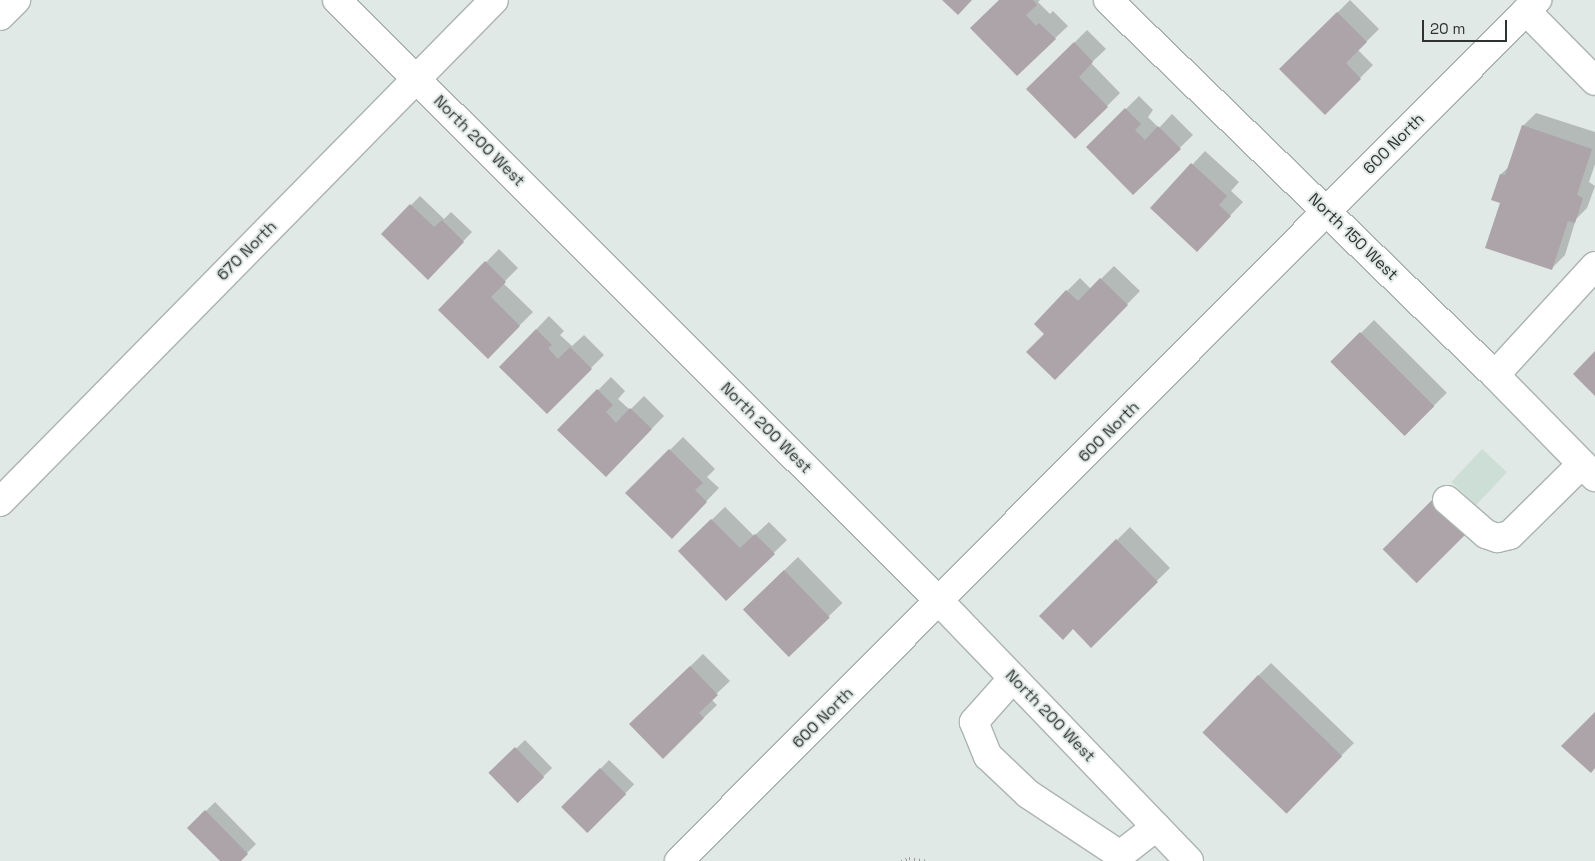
<!DOCTYPE html>
<html>
<head>
<meta charset="utf-8">
<style>
	body { margin:0 }
	#map { position:relative; width:1595px; height:861px; overflow:hidden; background:#e0e9e5; font-family:"Space Grotesk",sans-serif }
	div>[style] { position:absolute }
	[style*='--x'] { left:calc(var(--x)*1px); top:calc(var(--y)*1px); width:calc(var(--w)*1px); rotate:calc(var(--a)*1deg) }
	.built>* { inset:0; background:#cdded6; transform-origin:0 0 }
	.shadow>* { inset:0; background:#0003; transform-origin:0 0 }
	.building>* { inset:0; background:#aca4a8; transform-origin:0 0 }
	.path>* { height:3px; margin-top:-1.5px; transform-origin:0; background:repeating-linear-gradient(90deg,#939a97 0 1px,transparent 0 5px) }
	.roads { filter:drop-shadow(1px 0 #acb4b0) drop-shadow(-1px 0 #acb4b0) drop-shadow(0 1px #acb4b0) drop-shadow(0 -1px #acb4b0) }
	.minor>* { height:28px; margin:-14px; padding:0 14px; transform-origin:14px; border-radius:14px; background:#fff }
	span { translate:-50% -50%; white-space:nowrap; text-align:center; line-height:1.15; -webkit-text-stroke:4px #e0e9e5; paint-order:stroke }
	.street-label { font-size:16px; color:#2e3230 }
	.scale { position:absolute; left:1422px; top:20px; width:85px; height:22px; box-sizing:border-box; border:2px solid #2e3230; border-top:0; padding-left:6px; font-size:15px; line-height:18px; white-space:nowrap; color:#2e3230; -webkit-text-stroke:4px #e0e9e5; paint-order:stroke }
</style>
</head>
<body>
<div id="map">
	<div class="built">
		<i style="left:1482px;top:449px;width:34px;height:45px;rotate:43deg"></i>
	</div>
	<div class="shadow">
		<i style="clip-path:polygon(1000px 0,1040px 0,1038px 2px,1050px 14px,1053px 11px,1068px 26px,1017px 74px)"></i>
		<i style="clip-path:polygon(1350px 0,1379px 29px,1358px 50px,1373px 65px,1325px 113px,1281px 69px)"></i>
		<i style="clip-path:polygon(1087px 30px,1106px 49px,1091px 63px,1120px 93px,1107px 106px,1028px 89px)"></i>
		<i style="clip-path:polygon(1139px 96px,1153px 110px,1148px 117px,1159px 128px,1172px 114px,1193px 135px,1133px 193px,1088px 147px)"></i>
		<i style="clip-path:polygon(1536px 113px,1595px 132px,1595px 164px,1589px 182px,1595px 186px,1587px 208px,1576px 219px,1565px 255px,1551px 269px,1502px 202px,1501px 174px,1510px 166px,1523px 126px)"></i>
		<i style="clip-path:polygon(1205px 151px,1239px 182px,1231px 191px,1243px 202px,1210px 237px,1152px 208px)"></i>
		<i style="clip-path:polygon(420px 196px,444px 219px,451px 212px,472px 232px,428px 278px,383px 234px)"></i>
		<i style="clip-path:polygon(499px 249px,518px 268px,503px 283px,533px 312px,501px 344px,439px 310px)"></i>
		<i style="clip-path:polygon(1114px 266px,1140px 291px,1068px 365px,1046px 334px,1067px 291px,1080px 278px,1091px 289px)"></i>
		<i style="clip-path:polygon(549px 316px,564px 331px,560px 335px,572px 346px,584px 335px,604px 355px,547px 412px,500px 367px)"></i>
		<i style="left:1374px;top:320px;width:103px;height:59px;rotate:45deg"></i>
		<i style="clip-path:polygon(611px 377px,625px 391px,618px 399px,630px 410px,644px 396px,664px 416px,606px 476px,559px 430px)"></i>
		<i style="clip-path:polygon(683px 437px,715px 469px,707px 477px,719px 488px,672px 537px,627px 493px)"></i>
		<i style="clip-path:polygon(725px 507px,754px 536px,769px 522px,787px 540px,726px 599px,693px 538px)"></i>
		<i style="clip-path:polygon(1130px 527px,1170px 568px,1091px 646px,1073px 628px,1041px 616px)"></i>
		<i style="left:798px;top:557px;width:64px;height:76px;rotate:46deg"></i>
		<i style="clip-path:polygon(703px 654px,730px 681px,711px 699px,717px 705px,663px 757px,644px 711px)"></i>
		<i style="clip-path:polygon(1271px 663px,1354px 743px,1287px 810px,1258px 676px)"></i>
		<i style="left:525px;top:740px;width:39px;height:47px;rotate:46deg"></i>
		<i style="left:609px;top:760px;width:35px;height:66px;rotate:44deg"></i>
		<i style="clip-path:polygon(215px 802px,256px 844px,239px 861px,222px 861px,189px 828px)"></i>
	</div>
	<div class="building">
		<i style="clip-path:polygon(942px 0,972px 0,958px 15px)"></i>
		<i style="clip-path:polygon(999px 0,1033px 0,1037px 5px,1026px 15px,1036px 26px,1039px 23px,1056px 39px,1017px 76px,970px 28px)"></i>
		<i style="clip-path:polygon(1337px 12px,1367px 42px,1346px 63px,1361px 79px,1325px 115px,1279px 69px)"></i>
		<i style="clip-path:polygon(1074px 42px,1093px 62px,1079px 77px,1108px 107px,1075px 139px,1026px 89px)"></i>
		<i style="clip-path:polygon(1125px 108px,1141px 124px,1135px 130px,1145px 140px,1158px 126px,1181px 149px,1133px 195px,1086px 147px)"></i>
		<i style="clip-path:polygon(1522px 125px,1592px 149px,1577px 195px,1583px 198px,1575px 223px,1568px 221px,1552px 270px,1485px 248px,1500px 203px,1491px 200px,1500px 174px,1505px 175px)"></i>
		<i style="clip-path:polygon(1191px 163px,1227px 196px,1219px 205px,1231px 216px,1197px 252px,1150px 208px)"></i>
		<i style="clip-path:polygon(410px 204px,434px 227px,442px 220px,464px 242px,428px 280px,381px 234px)"></i>
		<i style="clip-path:polygon(485px 261px,506px 282px,491px 297px,520px 326px,488px 359px,438px 310px)"></i>
		<i style="clip-path:polygon(1100px 278px,1128px 305px,1055px 380px,1026px 352px,1044px 334px,1034px 324px,1066px 290px,1078px 301px)"></i>
		<i style="clip-path:polygon(536px 329px,552px 345px,548px 348px,558px 359px,570px 347px,592px 369px,547px 414px,499px 367px)"></i>
		<i style="left:1360px;top:332px;width:105px;height:42px;rotate:45deg"></i>
		<i style="clip-path:polygon(1595px 351px,1595px 396px,1573px 374px)"></i>
		<i style="clip-path:polygon(597px 389px,613px 405px,606px 412px,616px 423px,630px 408px,652px 429px,606px 477px,557px 430px)"></i>
		<i style="clip-path:polygon(669px 449px,703px 483px,695px 490px,707px 502px,672px 539px,625px 493px)"></i>
		<i style="left:1435px;top:497px;width:48px;height:74px;rotate:45deg"></i>
		<i style="clip-path:polygon(711px 519px,740px 548px,755px 534px,775px 554px,726px 601px,678px 551px)"></i>
		<i style="clip-path:polygon(1116px 539px,1158px 582px,1091px 648px,1073px 629px,1063px 640px,1039px 616px)"></i>
		<i style="left:784px;top:570px;width:66px;height:57px;rotate:46deg"></i>
		<i style="clip-path:polygon(690px 666px,718px 695px,699px 713px,704px 718px,663px 759px,629px 724px)"></i>
		<i style="left:1258px;top:675px;width:117px;height:80px;rotate:44deg"></i>
		<i style="clip-path:polygon(1595px 712px,1595px 768px,1591px 773px,1561px 746px)"></i>
		<i style="left:515px;top:747px;width:42px;height:37px;rotate:46deg"></i>
		<i style="left:600px;top:768px;width:37px;height:55px;rotate:45deg"></i>
		<i style="clip-path:polygon(205px 810px,248px 854px,241px 861px,220px 861px,187px 828px)"></i>
	</div>
	<div class="path">
		<i style="--x:901;--y:861;--w:9;--a:-21"></i>
		<i style="--x:909;--y:858;--w:19;--a:9"></i>
	</div>
	<div class="roads">
		<div class="minor">
			<i style="--x:337;--y:0;--w:852;--a:44.95"></i>
			<i style="--x:940;--y:602;--w:359;--a:46.1"></i>
			<i style="--x:1108;--y:0;--w:539;--a:44.1"></i>
			<i style="--x:1495;--y:375;--w:143;--a:45.6"></i>
			<i style="--x:1526;--y:11;--w:98;--a:45.4"></i>
			<i style="--x:0;--y:16;--w:23;--a:-45"></i>
			<i style="--x:1495;--y:375;--w:148;--a:-47.5"></i>
			<i style="--x:1447;--y:500;--w:52;--a:41.1"></i>
			<i style="--x:1486;--y:534;--w:12;--a:20"></i>
			<i style="--x:1497;--y:538;--w:13;--a:-13"></i>
			<i style="--x:1510;--y:535;--w:101;--a:-44.6"></i>
			<i style="--x:0;--y:502;--w:704;--a:-45.46"></i>
			<i style="--x:1013;--y:678;--w:59;--a:131.6"></i>
			<i style="--x:974;--y:722;--w:37;--a:68"></i>
			<i style="--x:988;--y:756;--w:55;--a:43.5"></i>
			<i style="--x:1028;--y:794;--w:110;--a:33.5"></i>
			<i style="--x:1120;--y:855;--w:46;--a:-37.9"></i>
			<i style="--x:679;--y:861;--w:1216;--a:-45.1"></i>
		</div>
	</div>
	<div class="street-label">
		<span style="left:479px;top:141px;rotate:45deg">North 200 West</span>
		<span style="left:1394px;top:144px;rotate:-45deg">600 North</span>
		<span style="left:1353px;top:237px;rotate:44deg">North 150 West</span>
		<span style="left:247px;top:251px;rotate:-45deg">670 North</span>
		<span style="left:766px;top:428px;rotate:45deg">North 200 West</span>
		<span style="left:1109px;top:432px;rotate:-45deg">600 North</span>
		<span style="left:1050px;top:716px;rotate:46deg">North 200 West</span>
		<span style="left:823px;top:718px;rotate:-45deg">600 North</span>
	</div>
	<div class="scale">20 m</div>
</div>
</body>
</html>
